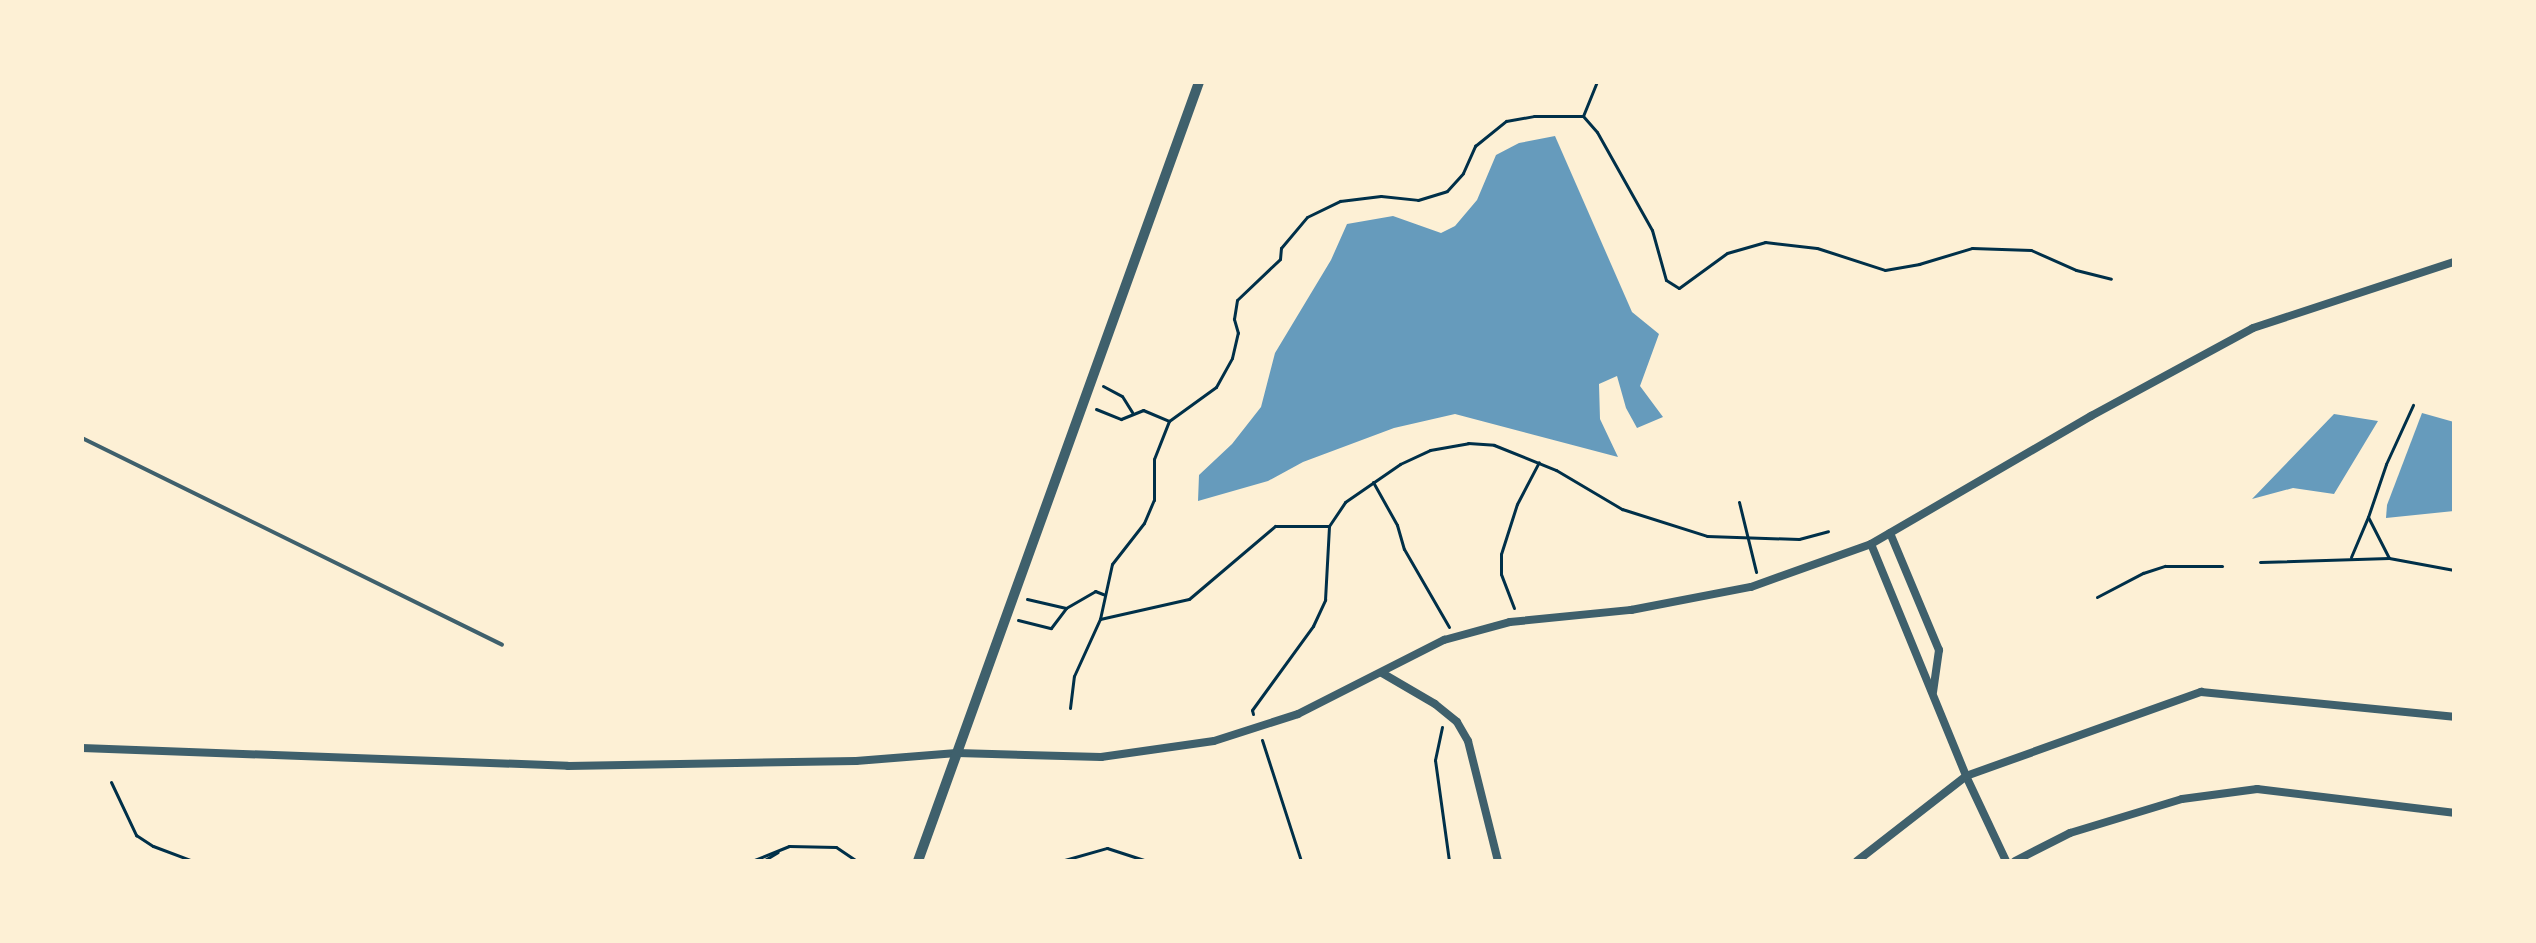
<!DOCTYPE html>
<html>
<head>
<meta charset="utf-8">
<style>
	body { margin:0 }
	#map { position:relative; width:2536px; height:943px; overflow:hidden; background:#fdf0d5; font-family:Figtree,sans-serif }
	div>[style] { position:absolute }
	[style*='--x'] { left:calc(var(--x)*1px); top:calc(var(--y)*1px); width:calc(var(--w)*1px); rotate:calc(var(--a)*1deg) }
	.water>* { inset:0; background:#669bbc }
	.path>* { height:3px; margin:-1.5px; padding:0 1.5px; transform-origin:1.5px; border-radius:1.5px; background:#003049 }
	.service>* { height:4px; margin:-2px; padding:0 2px; transform-origin:2px; border-radius:2px; background:#3f606c }
	.minor>* { height:8px; margin:-4px; padding:0 4px; transform-origin:4px; border-radius:4px; background:#3f606c }
	.tertiary>* { height:10px; margin:-5px; padding:0 5px; transform-origin:5px; border-radius:5px; background:#3f606c }
	span { translate:-50% -50%; white-space:nowrap; text-align:center; line-height:1.15; -webkit-text-stroke:7px #fdf0d5; paint-order:stroke }
	.frame { position:absolute; inset:0; border:84px solid #fdf0d5; pointer-events:none }
</style>
</head>
<body>
<div id="map">
	<div class="water">
		<i style="clip-path:polygon(1555px 136px,1632px 312px,1659px 334px,1640px 386px,1663px 417px,1637px 428px,1626px 408px,1617px 376px,1599px 384px,1600px 419px,1618px 457px,1455px 414px,1394px 428px,1303px 462px,1268px 481px,1198px 501px,1199px 475px,1232px 444px,1261px 407px,1275px 353px,1331px 260px,1347px 224px,1393px 216px,1441px 233px,1455px 226px,1477px 200px,1496px 155px,1519px 143px)"></i>
		<i style="clip-path:polygon(2422px 413px,2454px 422px,2454px 511px,2386px 518px,2387px 505px)"></i>
		<i style="clip-path:polygon(2334px 414px,2378px 421px,2334px 494px,2293px 488px,2252px 499px)"></i>
	</div>
	<div class="path">
		<i style="--x:1583;--y:116;--w:37;--a:-68"></i>
		<i style="--x:1103;--y:386;--w:21;--a:28"></i>
		<i style="--x:1122;--y:396;--w:19;--a:58"></i>
		<i style="--x:1096;--y:409;--w:27;--a:22"></i>
		<i style="--x:1121;--y:419;--w:24;--a:-22"></i>
		<i style="--x:1143;--y:410;--w:28;--a:23"></i>
		<i style="--x:1373;--y:482;--w:49;--a:60.8"></i>
		<i style="--x:1397;--y:525;--w:25;--a:74"></i>
		<i style="--x:1404;--y:549;--w:90;--a:60"></i>
		<i style="--x:1739;--y:502;--w:72;--a:76.3"></i>
		<i style="--x:2351;--y:557;--w:43;--a:-67"></i>
		<i style="--x:2389;--y:558;--w:46;--a:-117.1"></i>
		<i style="--x:2368;--y:517;--w:56;--a:-71.2"></i>
		<i style="--x:2386;--y:464;--w:65;--a:-65.4"></i>
		<i style="--x:2260;--y:562;--w:129;--a:-1.8"></i>
		<i style="--x:2389;--y:558;--w:66;--a:10.5"></i>
		<i style="--x:2097;--y:597;--w:52;--a:-27.6"></i>
		<i style="--x:2143;--y:573;--w:23;--a:-18"></i>
		<i style="--x:2165;--y:566;--w:57;--a:0"></i>
		<i style="--x:1027;--y:599;--w:40;--a:13"></i>
		<i style="--x:1514;--y:608;--w:36;--a:-111"></i>
		<i style="--x:1501;--y:574;--w:20;--a:-90"></i>
		<i style="--x:1501;--y:554;--w:52;--a:-72.3"></i>
		<i style="--x:1517;--y:504;--w:47;--a:-62.4"></i>
		<i style="--x:1100;--y:619;--w:91;--a:-12.7"></i>
		<i style="--x:1189;--y:599;--w:113;--a:-40.3"></i>
		<i style="--x:1275;--y:526;--w:54;--a:0"></i>
		<i style="--x:1018;--y:620;--w:34;--a:14"></i>
		<i style="--x:1051;--y:628;--w:25;--a:-53"></i>
		<i style="--x:1066;--y:608;--w:34;--a:-30"></i>
		<i style="--x:1095;--y:591;--w:9;--a:21"></i>
		<i style="--x:1070;--y:708;--w:32;--a:-83"></i>
		<i style="--x:1074;--y:676;--w:63;--a:-65.5"></i>
		<i style="--x:1100;--y:619;--w:56;--a:-77.7"></i>
		<i style="--x:1112;--y:564;--w:52;--a:-52"></i>
		<i style="--x:1144;--y:523;--w:25;--a:-67"></i>
		<i style="--x:1154;--y:500;--w:41;--a:-90"></i>
		<i style="--x:1154;--y:459;--w:41;--a:-68.5"></i>
		<i style="--x:1169;--y:421;--w:58;--a:-35.9"></i>
		<i style="--x:1216;--y:387;--w:33;--a:-61"></i>
		<i style="--x:1232;--y:358;--w:26;--a:-77"></i>
		<i style="--x:1238;--y:333;--w:15;--a:-106"></i>
		<i style="--x:1234;--y:319;--w:19;--a:-81"></i>
		<i style="--x:1237;--y:300;--w:59;--a:-43.6"></i>
		<i style="--x:1280;--y:259;--w:11;--a:-85"></i>
		<i style="--x:1281;--y:248;--w:40;--a:-50"></i>
		<i style="--x:1307;--y:217;--w:37;--a:-26"></i>
		<i style="--x:1340;--y:201;--w:41;--a:-7"></i>
		<i style="--x:1381;--y:196;--w:37;--a:6"></i>
		<i style="--x:1418;--y:200;--w:30;--a:-17"></i>
		<i style="--x:1447;--y:191;--w:24;--a:-48"></i>
		<i style="--x:1463;--y:173;--w:30;--a:-66"></i>
		<i style="--x:1475;--y:146;--w:40;--a:-39"></i>
		<i style="--x:1506;--y:121;--w:28;--a:-10"></i>
		<i style="--x:1534;--y:116;--w:49;--a:0"></i>
		<i style="--x:1583;--y:116;--w:21;--a:49"></i>
		<i style="--x:1597;--y:132;--w:112;--a:60.7"></i>
		<i style="--x:1652;--y:230;--w:52;--a:74.4"></i>
		<i style="--x:1666;--y:280;--w:15;--a:32"></i>
		<i style="--x:1679;--y:288;--w:59;--a:-36.1"></i>
		<i style="--x:1727;--y:253;--w:40;--a:-16"></i>
		<i style="--x:1765;--y:242;--w:52;--a:6.6"></i>
		<i style="--x:1817;--y:248;--w:71;--a:17.9"></i>
		<i style="--x:1885;--y:270;--w:35;--a:-10"></i>
		<i style="--x:1919;--y:264;--w:55;--a:-16.8"></i>
		<i style="--x:1972;--y:248;--w:59;--a:1.9"></i>
		<i style="--x:2031;--y:250;--w:49;--a:24"></i>
		<i style="--x:2076;--y:270;--w:36;--a:14"></i>
		<i style="--x:1253;--y:714;--w:4;--a:-104"></i>
		<i style="--x:1252;--y:710;--w:104;--a:-54"></i>
		<i style="--x:1313;--y:626;--w:29;--a:-65"></i>
		<i style="--x:1325;--y:600;--w:74;--a:-86.9"></i>
		<i style="--x:1329;--y:526;--w:29;--a:-56"></i>
		<i style="--x:1345;--y:502;--w:67;--a:-34.6"></i>
		<i style="--x:1400;--y:464;--w:33;--a:-25"></i>
		<i style="--x:1430;--y:450;--w:39;--a:-10"></i>
		<i style="--x:1468;--y:443;--w:26;--a:4"></i>
		<i style="--x:1494;--y:445;--w:67;--a:22"></i>
		<i style="--x:1556;--y:470;--w:77;--a:30.6"></i>
		<i style="--x:1622;--y:509;--w:89;--a:17.6"></i>
		<i style="--x:1707;--y:536;--w:92;--a:1.9"></i>
		<i style="--x:1799;--y:539;--w:30;--a:-15"></i>
		<i style="--x:1442;--y:727;--w:34;--a:102"></i>
		<i style="--x:1435;--y:760;--w:102;--a:82.1"></i>
		<i style="--x:1262;--y:740;--w:127;--a:72.1"></i>
		<i style="--x:111;--y:782;--w:59;--a:64.7"></i>
		<i style="--x:136;--y:835;--w:20;--a:33"></i>
		<i style="--x:153;--y:846;--w:43;--a:20.6"></i>
		<i style="--x:752;--y:861;--w:40;--a:-22"></i>
		<i style="--x:789;--y:846;--w:47;--a:1.2"></i>
		<i style="--x:836;--y:847;--w:25;--a:34"></i>
		<i style="--x:763;--y:861;--w:17;--a:-31"></i>
		<i style="--x:1061;--y:861;--w:48;--a:-15.8"></i>
		<i style="--x:1107;--y:848;--w:42;--a:18"></i>
	</div>
	<div class="service">
		<i style="--x:82;--y:438;--w:468;--a:26.2"></i>
	</div>
	<div class="minor">
		<i style="--x:1890;--y:533;--w:127;--a:67.3"></i>
		<i style="--x:1939;--y:650;--w:42;--a:98.1"></i>
		<i style="--x:1871;--y:544;--w:251;--a:67.7"></i>
		<i style="--x:1966;--y:776;--w:94;--a:64.8"></i>
		<i style="--x:1382;--y:673;--w:61;--a:30.3"></i>
		<i style="--x:1435;--y:704;--w:28;--a:39"></i>
		<i style="--x:1457;--y:722;--w:22;--a:60"></i>
		<i style="--x:1468;--y:741;--w:124;--a:76"></i>
		<i style="--x:82;--y:748;--w:486;--a:2.1"></i>
		<i style="--x:568;--y:766;--w:288;--a:-1"></i>
		<i style="--x:856;--y:761;--w:101;--a:-4.5"></i>
		<i style="--x:957;--y:753;--w:144;--a:1.6"></i>
		<i style="--x:1101;--y:757;--w:114;--a:-8.1"></i>
		<i style="--x:1214;--y:741;--w:88;--a:-17.8"></i>
		<i style="--x:1298;--y:714;--w:164;--a:-26.9"></i>
		<i style="--x:1444;--y:640;--w:68;--a:-15.3"></i>
		<i style="--x:1510;--y:622;--w:122;--a:-5.7"></i>
		<i style="--x:1631;--y:610;--w:122;--a:-10.9"></i>
		<i style="--x:1751;--y:587;--w:127;--a:-19.7"></i>
		<i style="--x:1871;--y:544;--w:255;--a:-30.2"></i>
		<i style="--x:2091;--y:416;--w:184;--a:-28.5"></i>
		<i style="--x:2253;--y:328;--w:212;--a:-18.2"></i>
		<i style="--x:1857;--y:861;--w:138;--a:-37.9"></i>
		<i style="--x:1966;--y:776;--w:250;--a:-19.7"></i>
		<i style="--x:2201;--y:692;--w:254;--a:5.6"></i>
		<i style="--x:2015;--y:861;--w:62;--a:-27"></i>
		<i style="--x:2070;--y:833;--w:117;--a:-16.9"></i>
		<i style="--x:2182;--y:799;--w:76;--a:-7.6"></i>
		<i style="--x:2257;--y:789;--w:198;--a:6.9"></i>
	</div>
	<div class="tertiary">
		<i style="--x:918;--y:861;--w:828;--a:-70.16"></i>
	</div>
	<div class="frame"></div>
</div>
</body>
</html>
